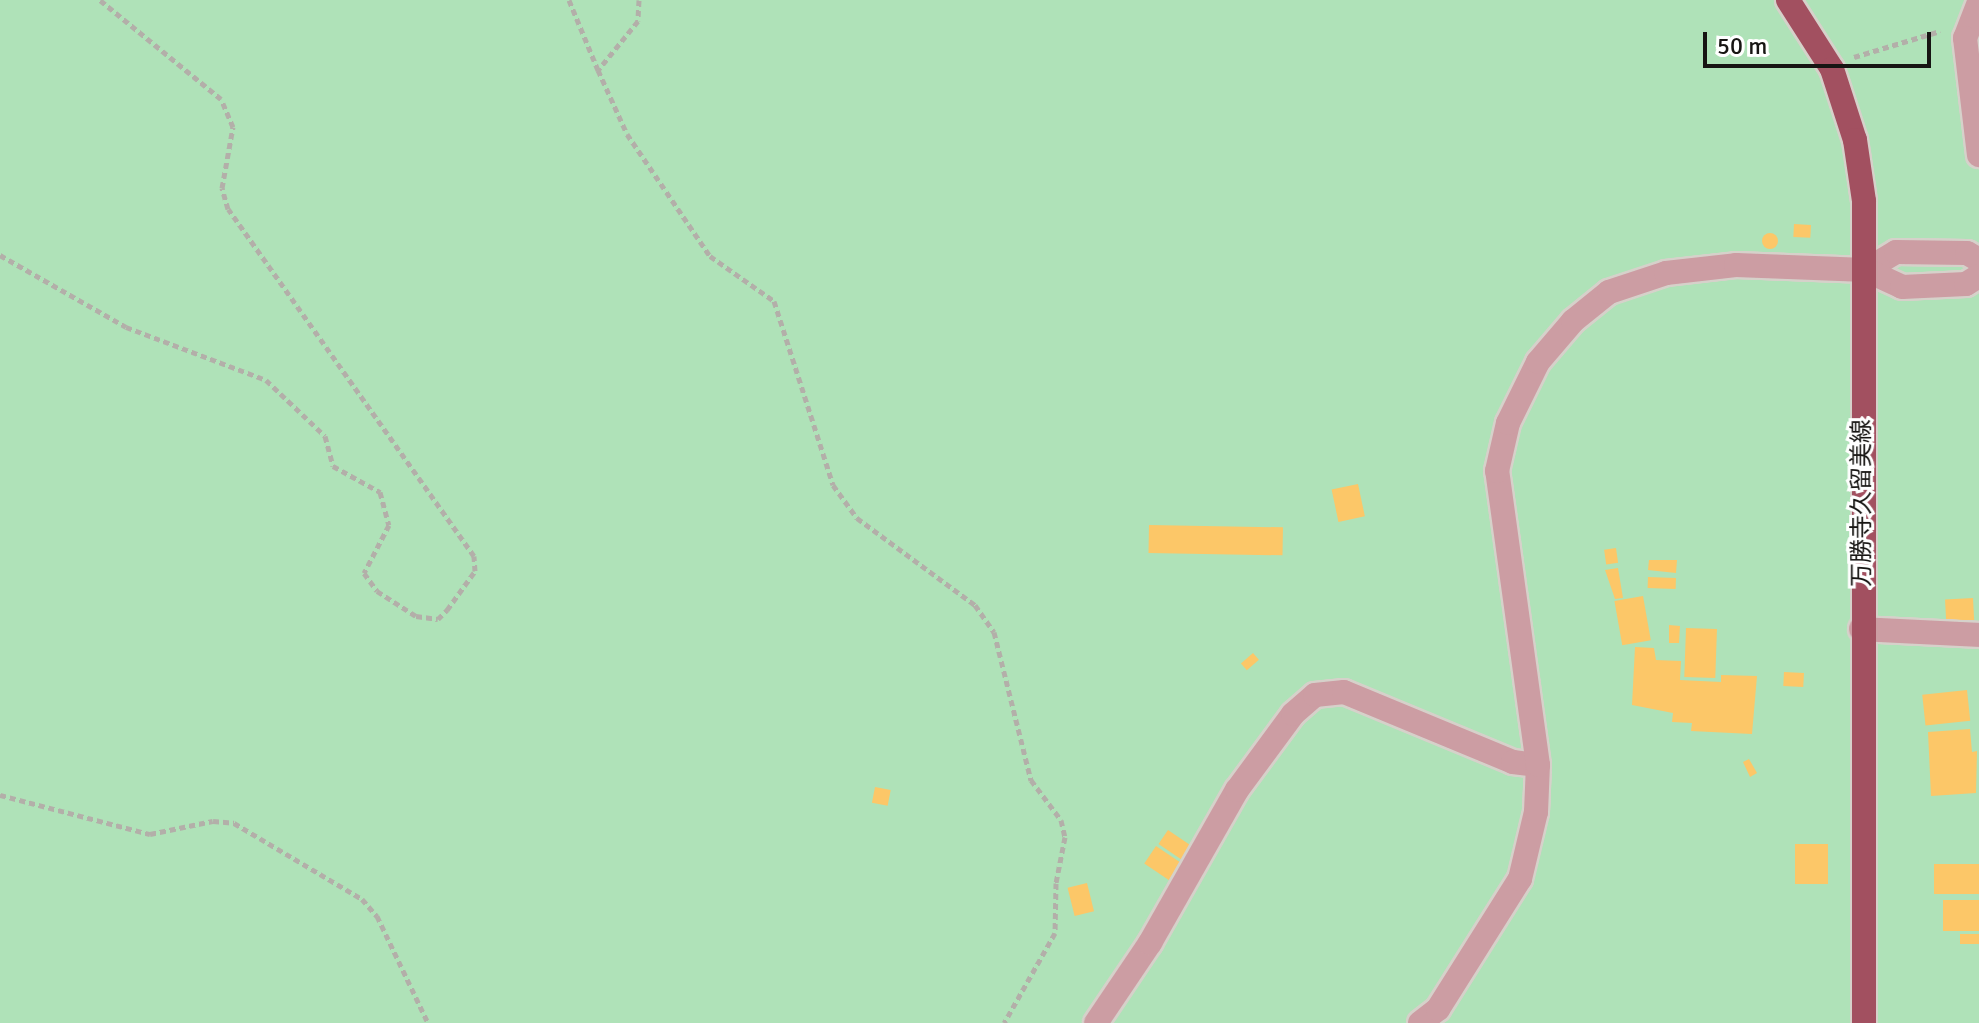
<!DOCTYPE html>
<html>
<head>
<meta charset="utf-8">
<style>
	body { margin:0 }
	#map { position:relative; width:1979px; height:1023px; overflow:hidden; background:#faf5ed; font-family:Signika,"Noto Sans JP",sans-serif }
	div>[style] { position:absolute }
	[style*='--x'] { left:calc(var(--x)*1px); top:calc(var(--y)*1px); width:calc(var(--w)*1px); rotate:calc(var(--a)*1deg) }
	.green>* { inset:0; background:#afe2b8; transform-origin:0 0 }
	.building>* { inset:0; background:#fcc768; transform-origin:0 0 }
	.round { border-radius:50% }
	.path>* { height:5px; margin-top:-2.5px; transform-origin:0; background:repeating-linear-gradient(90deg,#b3afa9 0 6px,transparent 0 10px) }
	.roads { filter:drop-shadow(2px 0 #d6d1ca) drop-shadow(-2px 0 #d6d1ca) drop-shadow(0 2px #d6d1ca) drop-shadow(0 -2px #d6d1ca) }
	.minor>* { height:24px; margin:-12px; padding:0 12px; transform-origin:12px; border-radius:12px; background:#cc9da3 }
	.major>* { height:24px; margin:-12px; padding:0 12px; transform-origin:12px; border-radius:12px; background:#a25060 }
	span { translate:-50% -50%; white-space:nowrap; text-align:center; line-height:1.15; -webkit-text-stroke:6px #fff; paint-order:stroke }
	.street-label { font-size:24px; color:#171513 }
	.scale { position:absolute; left:1703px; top:32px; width:228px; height:36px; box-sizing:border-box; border:4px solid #171513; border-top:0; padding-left:10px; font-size:24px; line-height:28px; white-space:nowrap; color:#171513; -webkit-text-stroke:6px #fff; paint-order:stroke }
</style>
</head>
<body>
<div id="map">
	<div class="green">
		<i style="left:0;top:0;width:1979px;height:1023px"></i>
	</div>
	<div class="building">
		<i style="left:1794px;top:224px;width:17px;height:13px;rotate:3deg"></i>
		<i class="round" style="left:1762px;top:233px;width:16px;height:16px"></i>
		<i style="left:1358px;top:484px;width:33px;height:27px;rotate:78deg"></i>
		<i style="left:1149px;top:525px;width:134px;height:28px;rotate:1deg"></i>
		<i style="left:1616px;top:548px;width:15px;height:12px;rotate:82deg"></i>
		<i style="clip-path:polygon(1649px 560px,1677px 560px,1676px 573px,1648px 570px)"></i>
		<i style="clip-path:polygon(1618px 568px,1623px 598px,1615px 599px,1605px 570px)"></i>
		<i style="left:1648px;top:577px;width:28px;height:11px;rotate:2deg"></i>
		<i style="left:1643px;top:596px;width:45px;height:29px;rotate:80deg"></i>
		<i style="left:1973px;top:598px;width:22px;height:28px;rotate:87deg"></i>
		<i style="clip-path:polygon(1669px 625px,1680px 626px,1679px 643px,1669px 643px)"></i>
		<i style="left:1686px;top:628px;width:31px;height:49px;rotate:2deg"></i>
		<i style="clip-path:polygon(1635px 647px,1654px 648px,1656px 660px,1681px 661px,1680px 680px,1721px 682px,1721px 675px,1757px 676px,1752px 734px,1691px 731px,1692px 723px,1672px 722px,1673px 713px,1632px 705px)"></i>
		<i style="left:1253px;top:653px;width:9px;height:16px;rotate:49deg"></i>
		<i style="left:1784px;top:672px;width:20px;height:14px;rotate:3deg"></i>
		<i style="left:1967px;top:690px;width:31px;height:45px;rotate:84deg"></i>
		<i style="clip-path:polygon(1970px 729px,1972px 752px,1977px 751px,1976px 793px,1931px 796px,1928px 732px)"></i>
		<i style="clip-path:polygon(1749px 759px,1757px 773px,1750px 777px,1743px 762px)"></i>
		<i style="left:875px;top:787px;width:16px;height:16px;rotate:11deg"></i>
		<i style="left:1168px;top:830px;width:32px;height:17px;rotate:34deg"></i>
		<i style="left:1795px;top:844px;width:33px;height:40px"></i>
		<i style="left:1156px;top:846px;width:34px;height:21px;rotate:34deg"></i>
		<i style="left:1979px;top:864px;width:30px;height:45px;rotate:90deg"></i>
		<i style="left:1087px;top:883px;width:29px;height:20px;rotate:76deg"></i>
		<i style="left:1979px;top:900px;width:31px;height:36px;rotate:90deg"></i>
		<i style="left:1979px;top:934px;width:10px;height:19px;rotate:90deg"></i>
	</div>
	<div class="path">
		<i style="--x:569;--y:0;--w:76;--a:67.5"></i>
		<i style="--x:639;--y:0;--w:21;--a:93"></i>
		<i style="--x:638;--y:21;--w:63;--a:129.2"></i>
		<i style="--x:598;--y:70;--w:70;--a:65.6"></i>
		<i style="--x:627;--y:134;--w:148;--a:55.8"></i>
		<i style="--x:710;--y:256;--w:78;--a:35.1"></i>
		<i style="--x:774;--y:301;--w:193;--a:72.2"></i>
		<i style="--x:833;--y:485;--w:41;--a:54"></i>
		<i style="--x:857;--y:518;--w:147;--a:36.4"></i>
		<i style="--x:975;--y:605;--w:33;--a:55"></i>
		<i style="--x:994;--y:632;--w:153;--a:76"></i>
		<i style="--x:1031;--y:780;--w:50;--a:53.1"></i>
		<i style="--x:1061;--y:820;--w:17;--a:77"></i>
		<i style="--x:1065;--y:837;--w:47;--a:101.1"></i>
		<i style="--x:1056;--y:883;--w:50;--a:91.1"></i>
		<i style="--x:1055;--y:933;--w:103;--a:119.5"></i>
		<i style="--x:1854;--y:57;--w:90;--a:-16.8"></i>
		<i style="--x:0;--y:255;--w:145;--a:29.7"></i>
		<i style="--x:126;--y:327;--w:150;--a:20.7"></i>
		<i style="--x:266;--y:380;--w:81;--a:43.5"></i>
		<i style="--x:325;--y:436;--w:31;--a:75"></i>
		<i style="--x:333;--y:466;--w:54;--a:29"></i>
		<i style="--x:380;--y:492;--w:34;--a:75"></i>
		<i style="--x:389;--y:525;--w:54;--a:117.5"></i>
		<i style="--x:364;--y:573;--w:22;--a:54"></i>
		<i style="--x:377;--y:591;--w:46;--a:32.7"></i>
		<i style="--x:416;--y:616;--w:22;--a:8"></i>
		<i style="--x:438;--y:619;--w:13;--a:-45"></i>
		<i style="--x:447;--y:610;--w:48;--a:-54.3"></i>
		<i style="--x:475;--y:571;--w:15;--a:-94"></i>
		<i style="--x:474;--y:556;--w:425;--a:-125.3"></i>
		<i style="--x:228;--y:209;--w:22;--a:-106"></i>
		<i style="--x:222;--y:188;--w:62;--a:-79.8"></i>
		<i style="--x:233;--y:127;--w:30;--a:-113"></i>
		<i style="--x:221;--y:99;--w:156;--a:-140.7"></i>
		<i style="--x:0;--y:795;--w:155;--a:14.6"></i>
		<i style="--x:150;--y:834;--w:64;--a:-11.7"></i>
		<i style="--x:213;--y:821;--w:21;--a:5"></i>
		<i style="--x:234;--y:823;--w:149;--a:30.7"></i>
		<i style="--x:362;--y:899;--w:23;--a:49"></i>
		<i style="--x:377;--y:916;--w:119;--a:64.5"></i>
	</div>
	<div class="roads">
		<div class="minor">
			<i style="--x:1979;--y:2;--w:39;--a:111"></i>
			<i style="--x:1965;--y:38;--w:118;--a:83.2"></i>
			<i style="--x:1866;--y:270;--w:35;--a:-31"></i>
			<i style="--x:1896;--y:252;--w:71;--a:0.8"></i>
			<i style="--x:1967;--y:253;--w:14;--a:30"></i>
			<i style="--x:1861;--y:629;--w:118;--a:2.9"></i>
			<i style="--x:1096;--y:1023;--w:97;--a:-56"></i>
			<i style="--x:1150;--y:943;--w:176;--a:-60.4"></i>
			<i style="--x:1237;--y:790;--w:94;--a:-53.6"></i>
			<i style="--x:1293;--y:714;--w:29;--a:-41"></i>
			<i style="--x:1315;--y:695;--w:29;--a:-6"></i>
			<i style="--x:1344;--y:692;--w:183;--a:22.5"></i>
			<i style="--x:1513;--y:762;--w:25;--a:7"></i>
			<i style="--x:1420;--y:1023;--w:23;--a:-38"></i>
			<i style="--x:1438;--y:1009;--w:154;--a:-57.8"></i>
			<i style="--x:1520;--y:879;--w:69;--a:-76.6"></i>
			<i style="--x:1536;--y:812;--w:47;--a:-87.6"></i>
			<i style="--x:1538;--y:765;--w:297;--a:-97.9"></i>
			<i style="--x:1497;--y:471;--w:49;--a:-77.1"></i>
			<i style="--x:1508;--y:423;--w:68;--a:-63.8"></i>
			<i style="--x:1538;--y:362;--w:54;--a:-49.5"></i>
			<i style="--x:1573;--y:321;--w:46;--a:-38.9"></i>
			<i style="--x:1609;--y:292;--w:60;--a:-18.4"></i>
			<i style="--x:1666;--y:273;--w:70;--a:-6.5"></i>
			<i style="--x:1736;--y:265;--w:130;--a:2.2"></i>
			<i style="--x:1866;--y:270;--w:40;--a:25"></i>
			<i style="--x:1902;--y:287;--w:64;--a:-2.7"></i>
			<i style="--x:1966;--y:284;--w:15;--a:-32"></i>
		</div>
		<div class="major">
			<i style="--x:1788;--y:0;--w:82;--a:57.5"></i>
			<i style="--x:1832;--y:69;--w:75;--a:72.1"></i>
			<i style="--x:1855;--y:140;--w:62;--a:81.6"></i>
			<i style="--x:1864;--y:201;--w:822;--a:90"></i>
		</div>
	</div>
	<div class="street-label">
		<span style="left:1862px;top:503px;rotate:-90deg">万勝寺久留美線</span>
	</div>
	<div class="scale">50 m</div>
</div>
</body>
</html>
